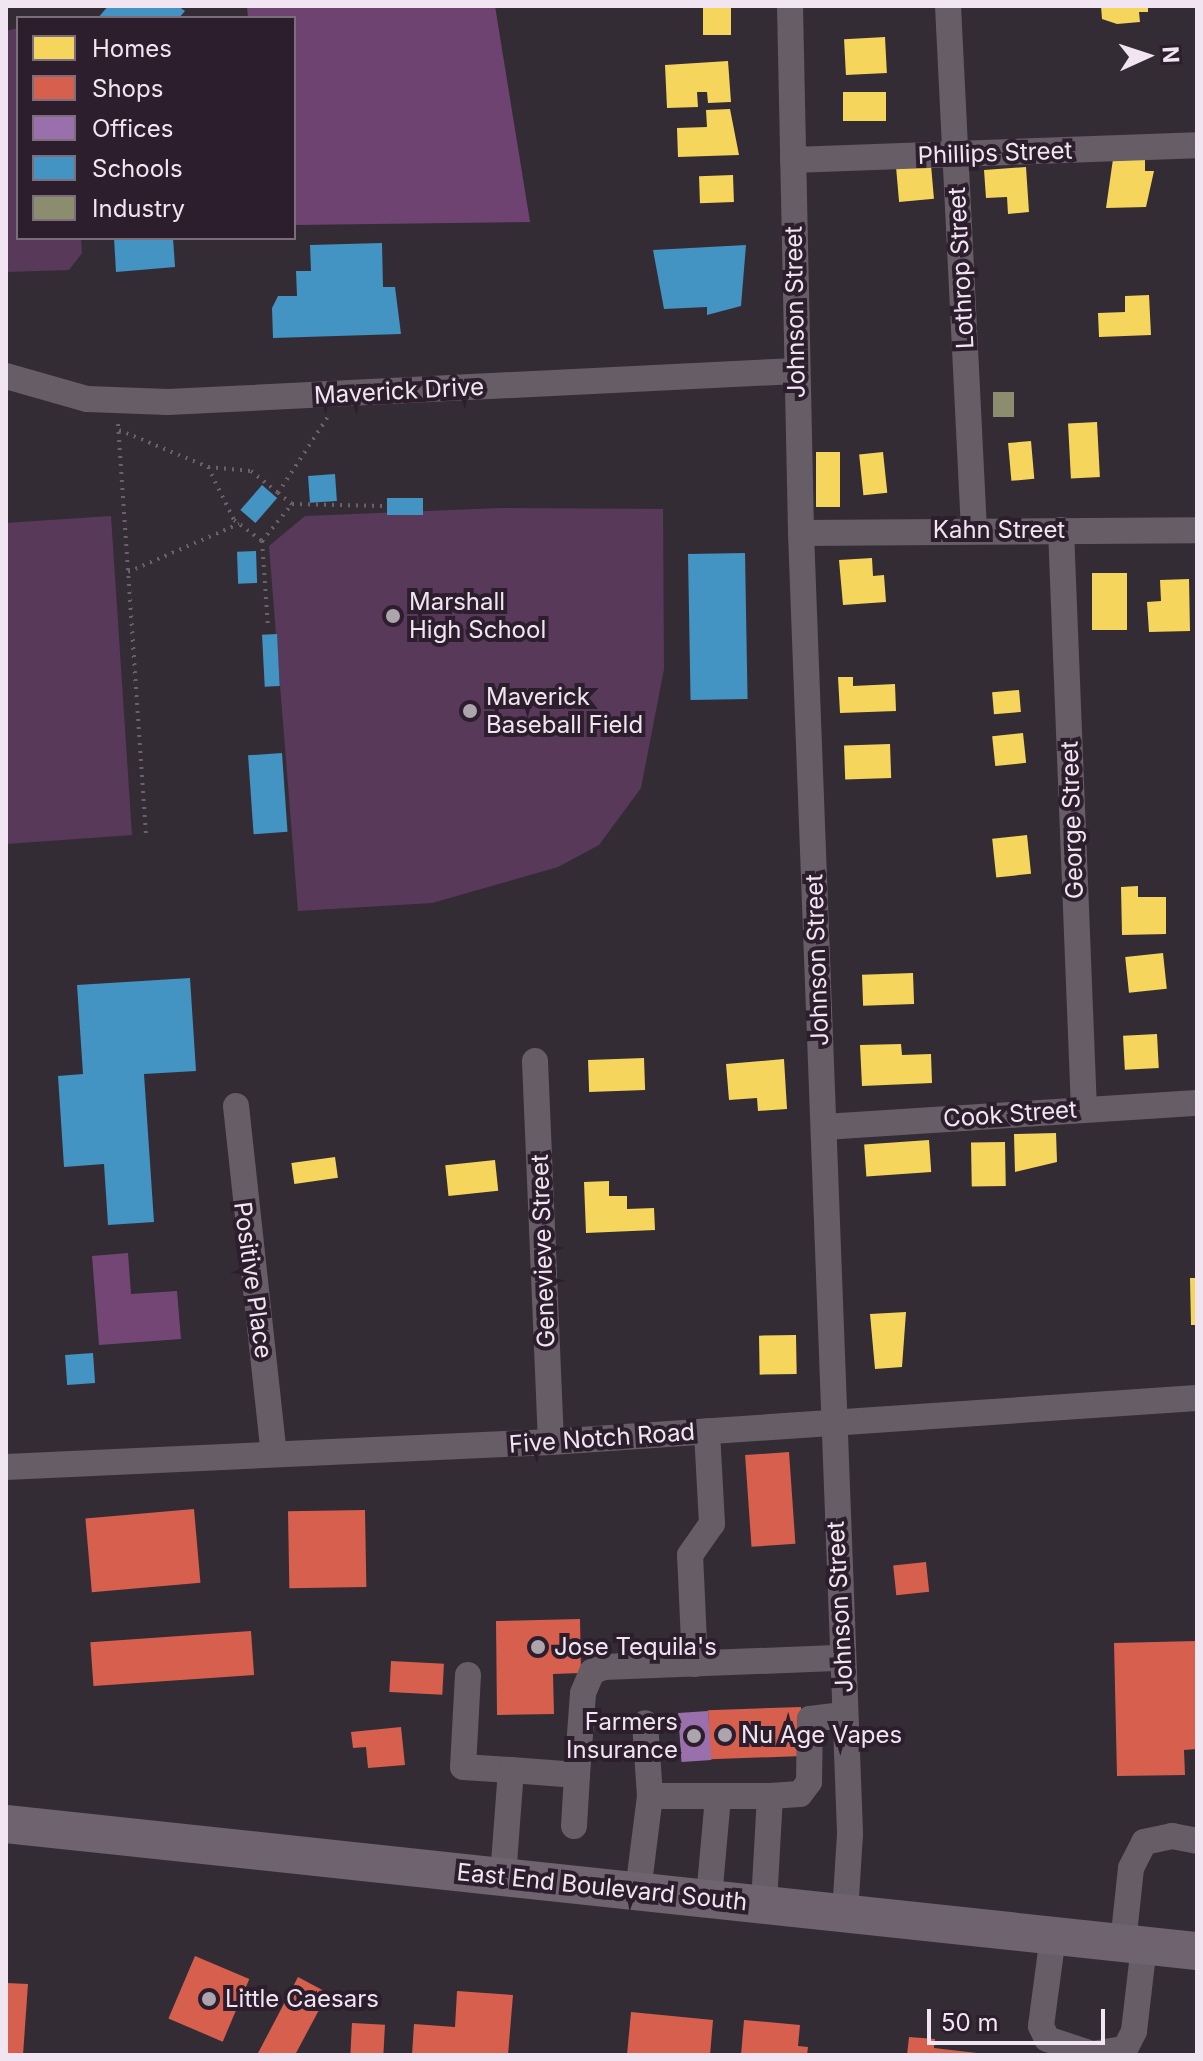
<!DOCTYPE html>
<html>
<head>
<meta charset="utf-8">
<style>
	body { margin:0 }
	#map { position:relative; width:1203px; height:2061px; overflow:hidden; background:#342c34; font-family:Inter,sans-serif }
	div>[style] { position:absolute }
	[style*='--x'] { left:calc(var(--x)*1px); top:calc(var(--y)*1px); width:calc(var(--w)*1px); rotate:calc(var(--a)*1deg) }
	.green>* { inset:0; background:#59395a }
	.forest>* { inset:0; background:#6f4371 }
	.water>* { inset:0; background:#744676 }
	.homes>* { inset:0; background:#f6d55c; transform-origin:0 0 }
	.shops>* { inset:0; background:#d6604d; transform-origin:0 0 }
	.offices>* { inset:0; background:#9970ab; transform-origin:0 0 }
	.schools>* { inset:0; background:#4393c3; transform-origin:0 0 }
	.industry>* { inset:0; background:#8c8c6e; transform-origin:0 0 }
	.path>* { height:4px; margin-top:-2px; transform-origin:0; background:repeating-linear-gradient(90deg,#696269 0 2px,transparent 0 8px) }
	.minor>* { height:26px; margin:-13px; padding:0 13px; transform-origin:13px; border-radius:13px; background:#665d66 }
	.highway>* { height:38px; margin:-19px; padding:0 19px; transform-origin:19px; border-radius:19px; background:#6e636e }
	.dots>* { width:22px; height:22px; translate:-50% -50%; box-sizing:border-box; border:4px solid #2d1e2d; border-radius:50% }
	span { translate:-50% -50%; white-space:nowrap; text-align:center; line-height:1.15; -webkit-text-stroke:8px #2d1e2d; paint-order:stroke }
	.street-label { font-size:24px; color:#f0e5f0 }
	.poi-label { font-size:24px; color:#f0e5f0 }
	.left { translate:0 -50%; text-align:left }
	.right { translate:-100% -50%; text-align:right }
	.frame { position:absolute; inset:0; border:8px solid #f0e5f0; pointer-events:none }
	.legend { position:absolute; left:16px; top:16px; width:280px; height:224px; box-sizing:border-box; background:#2d1e2d; border:2px solid #7b6e7b; margin:0; padding:10px 14px; list-style:none; font-size:24px; color:#f0e5f0 }
	.legend li { display:flex; align-items:center; gap:16px; height:40px }
	.legend b { width:40px; border:2px solid #7b6e7b }
	.north { position:absolute; left:1107px; top:16px; width:80px; height:80px; -webkit-text-stroke:6px #2d1e2d; paint-order:stroke; rotate:87deg; font-size:22px; font-weight:700; line-height:32px; text-align:center; color:#f0e5f0 }
	.north::after { content:''; display:block; margin:auto; width:28px; height:36px; background:#f0e5f0; clip-path:polygon(50% 0,100% 100%,50% 72%,0 100%) }
	.scale { position:absolute; left:927px; top:2009px; width:178px; height:36px; box-sizing:border-box; border:4px solid #f0e5f0; border-top:0; padding-left:10px; font-size:24px; line-height:28px; white-space:nowrap; color:#f0e5f0; -webkit-text-stroke:6px #2d1e2d; paint-order:stroke }
</style>
</head>
<body>
<div id="map">
	<div class="green">
		<i style="clip-path:polygon(18px 28px,18px 238px,81px 238px,82px 253px,69px 270px,6px 272px,6px 31px)"></i>
		<i style="clip-path:polygon(501px 508px,663px 509px,664px 669px,641px 788px,599px 845px,558px 867px,432px 903px,298px 911px,269px 546px,305px 516px)"></i>
		<i style="clip-path:polygon(111px 516px,132px 835px,6px 844px,6px 523px)"></i>
	</div>
	<div class="forest">
		<i style="clip-path:polygon(247px 6px,495px 6px,530px 222px,294px 225px,294px 18px,248px 18px)"></i>
	</div>
	<div class="water">
		<i style="clip-path:polygon(128px 1253px,131px 1294px,177px 1291px,181px 1339px,99px 1345px,92px 1256px)"></i>
	</div>
	<div class="homes">
		<i style="left:703px;top:6px;width:28px;height:29px"></i>
		<i style="clip-path:polygon(1101px 6px,1148px 6px,1148px 12px,1139px 12px,1140px 22px,1117px 24px,1102px 19px)"></i>
		<i style="left:885px;top:37px;width:36px;height:41px;rotate:87deg"></i>
		<i style="clip-path:polygon(728px 61px,731px 102px,708px 103px,707px 92px,697px 92px,698px 107px,667px 108px,665px 65px)"></i>
		<i style="left:886px;top:92px;width:29px;height:43px;rotate:90deg"></i>
		<i style="clip-path:polygon(730px 109px,739px 155px,678px 157px,677px 128px,707px 127px,706px 110px)"></i>
		<i style="clip-path:polygon(1113px 159px,1145px 159px,1145px 171px,1154px 171px,1146px 207px,1106px 208px)"></i>
		<i style="left:931px;top:165px;width:34px;height:35px;rotate:85deg"></i>
		<i style="clip-path:polygon(1026px 167px,1029px 212px,1008px 214px,1007px 197px,986px 198px,984px 170px)"></i>
		<i style="left:733px;top:175px;width:27px;height:34px;rotate:88deg"></i>
		<i style="clip-path:polygon(1149px 295px,1151px 335px,1099px 337px,1098px 313px,1125px 312px,1125px 296px)"></i>
		<i style="left:1097px;top:422px;width:55px;height:29px;rotate:87deg"></i>
		<i style="left:1031px;top:441px;width:38px;height:23px;rotate:85deg"></i>
		<i style="left:816px;top:452px;width:24px;height:55px"></i>
		<i style="left:883px;top:452px;width:41px;height:24px;rotate:84deg"></i>
		<i style="clip-path:polygon(872px 558px,873px 576px,884px 575px,886px 602px,843px 605px,839px 560px)"></i>
		<i style="left:1092px;top:573px;width:35px;height:57px"></i>
		<i style="clip-path:polygon(1189px 579px,1190px 631px,1149px 632px,1147px 602px,1161px 601px,1160px 580px)"></i>
		<i style="clip-path:polygon(838px 677px,853px 677px,853px 686px,895px 684px,896px 711px,840px 713px)"></i>
		<i style="left:1019px;top:690px;width:22px;height:27px;rotate:85deg"></i>
		<i style="left:1023px;top:733px;width:30px;height:31px;rotate:84deg"></i>
		<i style="left:890px;top:744px;width:34px;height:46px;rotate:88deg"></i>
		<i style="left:1027px;top:835px;width:39px;height:35px;rotate:84deg"></i>
		<i style="clip-path:polygon(1138px 886px,1138px 897px,1166px 897px,1166px 934px,1122px 935px,1121px 887px)"></i>
		<i style="left:1163px;top:953px;width:36px;height:38px;rotate:84deg"></i>
		<i style="left:913px;top:973px;width:31px;height:51px;rotate:88deg"></i>
		<i style="left:1157px;top:1034px;width:34px;height:34px;rotate:87deg"></i>
		<i style="clip-path:polygon(901px 1044px,902px 1055px,931px 1054px,932px 1083px,862px 1086px,860px 1045px)"></i>
		<i style="left:644px;top:1058px;width:32px;height:56px;rotate:88deg"></i>
		<i style="clip-path:polygon(784px 1059px,787px 1109px,758px 1111px,757px 1098px,729px 1100px,726px 1064px)"></i>
		<i style="clip-path:polygon(1056px 1133px,1057px 1162px,1015px 1172px,1014px 1134px)"></i>
		<i style="left:929px;top:1140px;width:32px;height:65px;rotate:86deg"></i>
		<i style="left:1005px;top:1142px;width:44px;height:34px;rotate:89deg"></i>
		<i style="left:335px;top:1157px;width:21px;height:44px;rotate:82deg"></i>
		<i style="left:495px;top:1160px;width:31px;height:50px;rotate:84deg"></i>
		<i style="clip-path:polygon(609px 1181px,609px 1196px,627px 1196px,627px 1209px,654px 1208px,655px 1230px,586px 1233px,584px 1182px)"></i>
		<i style="clip-path:polygon(1190px 1278px,1197px 1278px,1197px 1325px,1191px 1325px)"></i>
		<i style="clip-path:polygon(906px 1312px,902px 1367px,875px 1369px,870px 1314px)"></i>
		<i style="left:796px;top:1335px;width:39px;height:37px;rotate:89deg"></i>
	</div>
	<div class="shops">
		<i style="left:789px;top:1452px;width:92px;height:44px;rotate:86deg"></i>
		<i style="left:194px;top:1509px;width:74px;height:109px;rotate:85deg"></i>
		<i style="left:365px;top:1510px;width:77px;height:77px;rotate:89deg"></i>
		<i style="left:926px;top:1562px;width:30px;height:33px;rotate:84deg"></i>
		<i style="clip-path:polygon(580px 1619px,581px 1673px,553px 1674px,554px 1714px,497px 1715px,496px 1621px)"></i>
		<i style="left:251px;top:1631px;width:44px;height:161px;rotate:86deg"></i>
		<i style="clip-path:polygon(1197px 1641px,1197px 1749px,1184px 1750px,1185px 1775px,1117px 1776px,1114px 1643px)"></i>
		<i style="left:391px;top:1661px;width:53px;height:31px;rotate:3deg"></i>
		<i style="left:801px;top:1707px;width:49px;height:93px;rotate:88deg"></i>
		<i style="clip-path:polygon(401px 1727px,405px 1765px,368px 1768px,366px 1747px,353px 1748px,351px 1732px)"></i>
		<i style="left:195px;top:1956px;width:59px;height:68px;rotate:23deg"></i>
		<i style="clip-path:polygon(298px 1977px,328px 1993px,295px 2055px,257px 2055px)"></i>
		<i style="clip-path:polygon(6px 1983px,28px 1984px,23px 2055px,6px 2055px)"></i>
		<i style="clip-path:polygon(457px 1991px,513px 1995px,508px 2055px,412px 2055px,414px 2024px,455px 2027px)"></i>
		<i style="clip-path:polygon(631px 2012px,713px 2020px,710px 2055px,627px 2055px)"></i>
		<i style="clip-path:polygon(744px 2020px,800px 2025px,798px 2046px,808px 2047px,807px 2055px,741px 2055px)"></i>
		<i style="left:352px;top:2023px;width:33px;height:32px;rotate:3deg"></i>
		<i style="clip-path:polygon(909px 2037px,935px 2039px,934px 2048px,994px 2055px,907px 2055px)"></i>
	</div>
	<div class="offices">
		<i style="left:708px;top:1711px;width:49px;height:30px;rotate:86deg"></i>
	</div>
	<div class="schools">
		<i style="clip-path:polygon(108px 6px,178px 6px,185px 11px,179px 18px,98px 18px)"></i>
		<i style="clip-path:polygon(114px 238px,173px 238px,175px 267px,116px 272px)"></i>
		<i style="clip-path:polygon(382px 243px,383px 287px,395px 287px,401px 334px,273px 338px,272px 308px,278px 296px,297px 296px,296px 271px,311px 271px,310px 245px)"></i>
		<i style="clip-path:polygon(746px 245px,741px 306px,707px 315px,707px 307px,664px 309px,653px 250px)"></i>
		<i style="left:335px;top:474px;width:27px;height:27px;rotate:86deg"></i>
		<i style="left:262px;top:485px;width:20px;height:33px;rotate:41deg"></i>
		<i style="left:387px;top:498px;width:36px;height:17px"></i>
		<i style="left:256px;top:551px;width:32px;height:19px;rotate:88deg"></i>
		<i style="left:745px;top:553px;width:146px;height:57px;rotate:89deg"></i>
		<i style="left:277px;top:634px;width:52px;height:15px;rotate:87deg"></i>
		<i style="left:282px;top:753px;width:79px;height:34px;rotate:86deg"></i>
		<i style="clip-path:polygon(190px 978px,196px 1071px,144px 1074px,154px 1222px,108px 1225px,104px 1164px,64px 1167px,58px 1076px,83px 1074px,77px 985px)"></i>
		<i style="left:93px;top:1353px;width:30px;height:28px;rotate:86deg"></i>
	</div>
	<div class="industry">
		<i style="left:993px;top:392px;width:21px;height:25px"></i>
	</div>
	<div class="path">
		<i style="--x:118;--y:424;--w:413;--a:86.1"></i>
		<i style="--x:119;--y:430;--w:96;--a:22.6"></i>
		<i style="--x:208;--y:467;--w:43;--a:5.3"></i>
		<i style="--x:251;--y:471;--w:35;--a:39"></i>
		<i style="--x:278;--y:493;--w:90;--a:-56.8"></i>
		<i style="--x:208;--y:467;--w:59;--a:63.9"></i>
		<i style="--x:234;--y:520;--w:35;--a:37"></i>
		<i style="--x:262;--y:541;--w:48;--a:-51"></i>
		<i style="--x:292;--y:504;--w:18;--a:-142"></i>
		<i style="--x:292;--y:504;--w:92;--a:1.2"></i>
		<i style="--x:262;--y:541;--w:86;--a:86"></i>
		<i style="--x:128;--y:572;--w:121;--a:-23.4"></i>
	</div>
	<div class="minor">
		<i style="--x:790;--y:6;--w:527;--a:88.8"></i>
		<i style="--x:801;--y:533;--w:1302;--a:87.84"></i>
		<i style="--x:850;--y:1834;--w:79;--a:93.6"></i>
		<i style="--x:948;--y:6;--w:525;--a:87.16"></i>
		<i style="--x:793;--y:160;--w:404;--a:-2.1"></i>
		<i style="--x:6;--y:376;--w:84;--a:15.9"></i>
		<i style="--x:87;--y:399;--w:81;--a:2.1"></i>
		<i style="--x:168;--y:402;--w:629;--a:-2.83"></i>
		<i style="--x:1061;--y:530;--w:580;--a:87.73"></i>
		<i style="--x:801;--y:533;--w:396;--a:-0.4"></i>
		<i style="--x:535;--y:1061;--w:381;--a:87.6"></i>
		<i style="--x:236;--y:1106;--w:349;--a:83.8"></i>
		<i style="--x:824;--y:1127;--w:374;--a:-3.7"></i>
		<i style="--x:6;--y:1467;--w:546;--a:-2.63"></i>
		<i style="--x:551;--y:1442;--w:647;--a:-3.9"></i>
		<i style="--x:695;--y:1664;--w:109;--a:-92.6"></i>
		<i style="--x:690;--y:1555;--w:38;--a:-55"></i>
		<i style="--x:712;--y:1524;--w:93;--a:-93.1"></i>
		<i style="--x:468;--y:1675;--w:92;--a:93.1"></i>
		<i style="--x:463;--y:1767;--w:48;--a:3.6"></i>
		<i style="--x:511;--y:1770;--w:106;--a:94.3"></i>
		<i style="--x:511;--y:1770;--w:66;--a:4.3"></i>
		<i style="--x:577;--y:1775;--w:82;--a:-85.8"></i>
		<i style="--x:583;--y:1693;--w:23;--a:-67"></i>
		<i style="--x:592;--y:1672;--w:12;--a:-24"></i>
		<i style="--x:603;--y:1667;--w:239;--a:-2.2"></i>
		<i style="--x:650;--y:1796;--w:120;--a:0"></i>
		<i style="--x:770;--y:1796;--w:108;--a:93.2"></i>
		<i style="--x:770;--y:1796;--w:30;--a:-4"></i>
		<i style="--x:800;--y:1794;--w:15;--a:-53"></i>
		<i style="--x:809;--y:1782;--w:63;--a:-89.1"></i>
		<i style="--x:810;--y:1719;--w:35;--a:-7"></i>
		<i style="--x:574;--y:1826;--w:51;--a:-86.6"></i>
		<i style="--x:638;--y:1891;--w:96;--a:-82.8"></i>
		<i style="--x:650;--y:1796;--w:73;--a:-93.9"></i>
		<i style="--x:709;--y:1898;--w:101;--a:-84.9"></i>
		<i style="--x:1053;--y:1936;--w:91;--a:97.6"></i>
		<i style="--x:1041;--y:2026;--w:14;--a:65"></i>
		<i style="--x:1047;--y:2039;--w:47;--a:18.4"></i>
		<i style="--x:1092;--y:2054;--w:33;--a:-9"></i>
		<i style="--x:1125;--y:2049;--w:20;--a:-63"></i>
		<i style="--x:1134;--y:2031;--w:86;--a:-83.3"></i>
		<i style="--x:1123;--y:1943;--w:75;--a:-83.9"></i>
		<i style="--x:1131;--y:1868;--w:29;--a:-63"></i>
		<i style="--x:1144;--y:1842;--w:29;--a:-12"></i>
		<i style="--x:1172;--y:1836;--w:25;--a:11"></i>
	</div>
	<div class="highway">
		<i style="--x:6;--y:1824;--w:1198;--a:6.09"></i>
	</div>
	<div class="dots">
		<i style="left:393px;top:616px;background:#aea4ae"></i>
		<i style="left:470px;top:711px;background:#aea4ae"></i>
		<i style="left:538px;top:1647px;background:#aea4ae"></i>
		<i style="left:725px;top:1735px;background:#aea4ae"></i>
		<i style="left:694px;top:1736px;background:#aea4ae"></i>
		<i style="left:209px;top:1999px;background:#aea4ae"></i>
	</div>
	<div class="street-label">
		<span style="left:995px;top:153px;rotate:-2deg">Phillips Street</span>
		<span style="left:961px;top:268px;rotate:-93deg">Lothrop Street</span>
		<span style="left:795px;top:312px;rotate:-91deg">Johnson Street</span>
		<span style="left:399px;top:391px;rotate:-3deg">Maverick Drive</span>
		<span style="left:999px;top:530px">Kahn Street</span>
		<span style="left:1072px;top:820px;rotate:-92deg">George Street</span>
		<span style="left:817px;top:960px;rotate:-92deg">Johnson Street</span>
		<span style="left:1010px;top:1114px;rotate:-4deg">Cook Street</span>
		<span style="left:543px;top:1251px;rotate:-92deg">Genevieve Street</span>
		<span style="left:253px;top:1280px;rotate:82deg">Positive Place</span>
		<span style="left:602px;top:1438px;rotate:-4deg">Five Notch Road</span>
		<span style="left:840px;top:1607px;rotate:-93deg">Johnson Street</span>
		<span style="left:602px;top:1887px;rotate:6deg">East End Boulevard South</span>
	</div>
	<div class="poi-label">
		<span class="left" style="left:409px;top:616px">Marshall<br>High School</span>
		<span class="left" style="left:486px;top:711px">Maverick<br>Baseball Field</span>
		<span class="left" style="left:554px;top:1647px">Jose Tequila's</span>
		<span class="right" style="left:678px;top:1736px">Farmers<br>Insurance</span>
		<span class="left" style="left:741px;top:1735px">Nu Age Vapes</span>
		<span class="left" style="left:225px;top:1999px">Little Caesars</span>
	</div>
	<div class="frame"></div>
	<ul class="legend">
	<li><b style="height:22px;background:#f6d55c"></b>Homes</li>
	<li><b style="height:22px;background:#d6604d"></b>Shops</li>
	<li><b style="height:22px;background:#9970ab"></b>Offices</li>
	<li><b style="height:22px;background:#4393c3"></b>Schools</li>
	<li><b style="height:22px;background:#8c8c6e"></b>Industry</li>
	</ul>
	<div class="north">N</div>
	<div class="scale">50 m</div>
</div>
</body>
</html>
